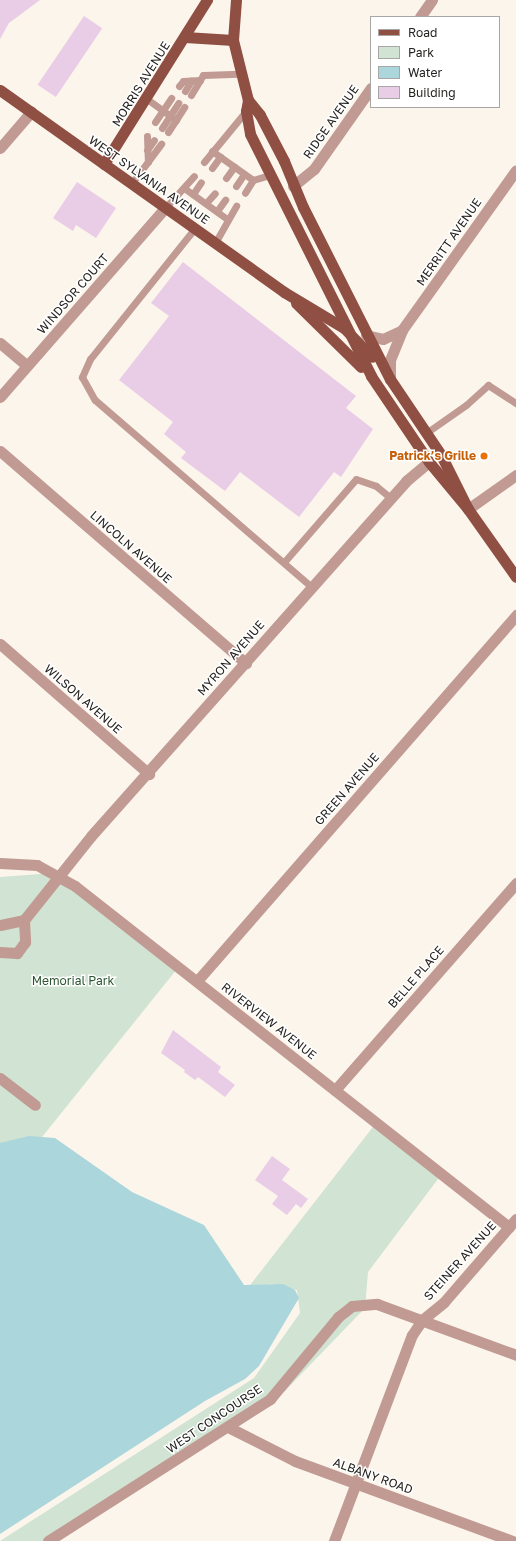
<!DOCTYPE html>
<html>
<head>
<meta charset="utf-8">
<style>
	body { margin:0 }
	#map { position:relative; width:516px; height:1541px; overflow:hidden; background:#fcf5ec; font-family:"Golos Text",sans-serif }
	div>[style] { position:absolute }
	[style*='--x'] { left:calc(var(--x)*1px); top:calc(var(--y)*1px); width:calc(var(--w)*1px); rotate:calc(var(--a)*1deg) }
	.green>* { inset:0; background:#d1e3d2 }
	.water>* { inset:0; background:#abd6dc }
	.building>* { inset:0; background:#e9cde6; transform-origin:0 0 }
	.service>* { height:7px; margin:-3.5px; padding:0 3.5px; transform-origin:3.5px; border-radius:3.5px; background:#c19b93 }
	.pedestrian>* { height:11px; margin:-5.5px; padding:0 5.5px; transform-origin:5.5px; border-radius:5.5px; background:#c19b93 }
	.minor>* { height:11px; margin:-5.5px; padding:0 5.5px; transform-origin:5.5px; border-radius:5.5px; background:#c19b93 }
	.tertiary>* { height:11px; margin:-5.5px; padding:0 5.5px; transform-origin:5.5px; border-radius:5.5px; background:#c19b93 }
	.primary>* { height:11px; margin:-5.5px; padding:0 5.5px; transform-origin:5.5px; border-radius:5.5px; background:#8f4f43 }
	.dots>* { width:11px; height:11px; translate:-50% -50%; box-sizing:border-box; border:2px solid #fff; border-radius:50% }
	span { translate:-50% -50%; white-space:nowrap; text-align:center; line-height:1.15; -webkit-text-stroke:3px #fff; paint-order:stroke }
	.street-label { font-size:12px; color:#252320 }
	.food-label { font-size:12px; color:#c56008; font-weight:700 }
	.right { translate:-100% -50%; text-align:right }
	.park-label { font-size:12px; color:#2b5531 }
	.legend { position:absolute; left:370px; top:16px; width:130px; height:92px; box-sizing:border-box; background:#fff; border:1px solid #a8a7a6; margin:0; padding:5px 7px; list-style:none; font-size:12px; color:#252320 }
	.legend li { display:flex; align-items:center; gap:8px; height:20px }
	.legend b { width:20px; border:1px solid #a8a7a6 }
</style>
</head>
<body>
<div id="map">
	<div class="green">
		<i style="clip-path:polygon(53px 873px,177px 969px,38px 1142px,0 1154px,0 877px)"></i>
		<i style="clip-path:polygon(376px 1123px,441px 1175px,368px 1272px,365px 1308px,285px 1391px,59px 1541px,0 1541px,254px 1378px,300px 1313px,297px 1290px,270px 1284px,244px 1293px)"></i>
	</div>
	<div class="water">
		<i style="clip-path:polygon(29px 1136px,55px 1138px,132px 1192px,204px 1225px,244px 1285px,283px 1284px,295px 1290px,299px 1298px,259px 1366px,245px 1379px,205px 1401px,0 1534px,0 1143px)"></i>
	</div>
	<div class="building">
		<i style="clip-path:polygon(0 0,40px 0,9px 23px,0 39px)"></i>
		<i style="left:84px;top:16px;width:22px;height:83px;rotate:34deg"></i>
		<i style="clip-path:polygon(77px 182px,116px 208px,96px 238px,76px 225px,73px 231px,53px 218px)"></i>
		<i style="clip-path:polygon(183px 262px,356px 396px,346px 408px,373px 429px,341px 477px,334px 472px,299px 517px,240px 472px,225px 491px,181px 458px,186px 452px,164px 434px,173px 422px,119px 380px,169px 316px,151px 303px)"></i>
		<i style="clip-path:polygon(173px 1030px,221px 1067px,218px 1072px,235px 1085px,225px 1097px,198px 1077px,195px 1080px,184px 1072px,185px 1070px,161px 1053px)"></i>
		<i style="clip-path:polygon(272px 1156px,290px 1169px,282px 1180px,308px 1199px,301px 1208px,296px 1204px,287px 1215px,272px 1204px,278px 1196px,255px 1180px)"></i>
	</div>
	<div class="service">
		<i style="--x:179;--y:86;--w:6;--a:-51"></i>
		<i style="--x:183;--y:81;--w:17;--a:-3"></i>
		<i style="--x:185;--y:91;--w:12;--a:-59"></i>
		<i style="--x:191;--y:95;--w:23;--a:-59"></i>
		<i style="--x:203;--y:75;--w:36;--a:-2"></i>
		<i style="--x:147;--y:99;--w:36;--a:36"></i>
		<i style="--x:155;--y:122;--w:29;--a:-56"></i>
		<i style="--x:162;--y:128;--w:30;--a:-57"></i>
		<i style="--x:168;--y:132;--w:30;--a:-57"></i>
		<i style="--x:147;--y:136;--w:26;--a:88"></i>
		<i style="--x:147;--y:150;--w:12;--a:-55"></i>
		<i style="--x:212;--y:151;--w:50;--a:35.3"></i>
		<i style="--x:253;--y:180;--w:15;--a:122"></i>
		<i style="--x:204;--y:162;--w:66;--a:-50.5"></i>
		<i style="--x:212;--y:168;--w:14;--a:-54"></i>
		<i style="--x:226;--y:178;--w:14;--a:-54"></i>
		<i style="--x:253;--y:180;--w:17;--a:-17"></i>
		<i style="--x:132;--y:183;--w:49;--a:-53.4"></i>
		<i style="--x:236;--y:186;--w:14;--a:-56"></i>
		<i style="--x:184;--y:188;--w:53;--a:35.8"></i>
		<i style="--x:193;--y:194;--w:14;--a:-56"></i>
		<i style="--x:206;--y:203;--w:13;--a:-48"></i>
		<i style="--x:165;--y:208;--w:43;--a:-47.8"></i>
		<i style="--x:217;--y:211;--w:14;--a:-54"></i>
		<i style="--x:195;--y:228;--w:168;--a:128.7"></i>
		<i style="--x:90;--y:359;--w:20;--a:114"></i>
		<i style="--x:82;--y:377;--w:26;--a:61"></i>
		<i style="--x:95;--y:400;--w:286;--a:40.8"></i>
		<i style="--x:215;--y:243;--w:43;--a:-60.4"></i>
		<i style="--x:426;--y:433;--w:49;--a:-35"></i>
		<i style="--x:466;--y:405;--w:30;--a:-42"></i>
		<i style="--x:488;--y:385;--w:33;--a:33"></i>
		<i style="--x:285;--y:561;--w:108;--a:-49.1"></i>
		<i style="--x:356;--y:479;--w:21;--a:19"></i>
		<i style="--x:376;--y:486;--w:19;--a:39"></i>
	</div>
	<div class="pedestrian">
		<i style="--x:0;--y:1078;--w:44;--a:37.6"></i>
	</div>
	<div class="minor">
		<i style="--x:0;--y:148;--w:48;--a:-49.3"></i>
		<i style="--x:366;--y:335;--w:17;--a:13"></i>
		<i style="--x:383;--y:339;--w:21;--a:-25"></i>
		<i style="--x:0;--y:343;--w:35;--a:40"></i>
		<i style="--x:390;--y:379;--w:19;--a:-90"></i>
		<i style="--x:390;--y:360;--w:32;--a:-68"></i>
		<i style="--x:402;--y:330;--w:196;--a:-54.5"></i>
		<i style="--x:0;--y:397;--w:251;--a:-48.9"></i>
		<i style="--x:0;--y:451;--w:325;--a:40.8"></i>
		<i style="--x:468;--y:509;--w:59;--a:-35.3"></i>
		<i style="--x:0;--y:644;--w:198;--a:41.1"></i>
		<i style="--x:0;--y:863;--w:37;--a:3"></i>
		<i style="--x:37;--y:865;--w:43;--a:28.9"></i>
		<i style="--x:75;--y:886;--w:552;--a:38.16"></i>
		<i style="--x:24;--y:920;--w:107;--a:-51.4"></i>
		<i style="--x:91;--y:836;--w:475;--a:-48.4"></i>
		<i style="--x:406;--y:481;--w:30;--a:-40"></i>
		<i style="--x:0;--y:925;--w:25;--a:-12"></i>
		<i style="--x:24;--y:920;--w:22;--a:87"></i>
		<i style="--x:25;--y:942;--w:14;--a:126"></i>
		<i style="--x:17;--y:953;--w:17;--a:-177"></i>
		<i style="--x:197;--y:981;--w:486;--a:-48.9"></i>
		<i style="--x:335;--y:1090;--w:275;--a:-48.8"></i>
		<i style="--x:228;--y:1427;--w:75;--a:26.9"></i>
		<i style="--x:295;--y:1461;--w:232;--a:20.2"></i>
		<i style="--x:48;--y:1541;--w:264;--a:-32.6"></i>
		<i style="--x:270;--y:1399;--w:107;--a:-50.3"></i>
		<i style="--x:338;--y:1317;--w:18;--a:-38"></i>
		<i style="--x:352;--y:1306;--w:25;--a:-5"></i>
		<i style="--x:377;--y:1304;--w:148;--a:20.1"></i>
		<i style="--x:334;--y:1541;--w:220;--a:-69.3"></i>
		<i style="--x:412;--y:1335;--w:18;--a:-56"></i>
		<i style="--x:422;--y:1320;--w:28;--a:-39"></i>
		<i style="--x:444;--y:1302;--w:110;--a:-49.1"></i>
	</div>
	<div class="tertiary">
		<i style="--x:420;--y:17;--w:21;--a:-55"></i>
		<i style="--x:293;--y:186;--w:27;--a:-39"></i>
		<i style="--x:314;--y:169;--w:99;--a:-54.9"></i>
	</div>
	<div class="primary">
		<i style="--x:236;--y:0;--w:40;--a:94.3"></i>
		<i style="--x:233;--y:40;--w:62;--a:76"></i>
		<i style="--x:248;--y:100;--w:19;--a:51"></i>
		<i style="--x:260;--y:115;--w:52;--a:62.4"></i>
		<i style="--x:284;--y:161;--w:50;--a:67.6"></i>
		<i style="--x:303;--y:207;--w:193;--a:63.2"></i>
		<i style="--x:390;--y:379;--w:92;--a:56.1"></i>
		<i style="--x:441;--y:455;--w:60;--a:63.4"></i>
		<i style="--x:185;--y:37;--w:48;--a:3.6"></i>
		<i style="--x:0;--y:90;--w:349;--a:35.4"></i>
		<i style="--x:284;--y:292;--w:70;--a:31"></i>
		<i style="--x:344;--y:328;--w:40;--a:46"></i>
		<i style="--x:248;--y:100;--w:11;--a:100"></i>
		<i style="--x:246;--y:111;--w:23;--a:80"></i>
		<i style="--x:250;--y:134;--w:271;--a:63.4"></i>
		<i style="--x:371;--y:376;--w:104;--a:56"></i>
		<i style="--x:429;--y:462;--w:61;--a:50.3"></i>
		<i style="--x:468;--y:509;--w:83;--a:54.8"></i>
		<i style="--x:104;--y:164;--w:194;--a:-57.9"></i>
		<i style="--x:296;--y:303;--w:91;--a:44.6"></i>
	</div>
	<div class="dots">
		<i style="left:484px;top:456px;background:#e8710a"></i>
	</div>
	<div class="street-label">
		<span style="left:141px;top:84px;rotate:-58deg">MORRIS AVENUE</span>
		<span style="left:331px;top:122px;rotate:-55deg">RIDGE AVENUE</span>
		<span style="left:149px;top:180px;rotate:35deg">WEST SYLVANIA AVENUE</span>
		<span style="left:449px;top:242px;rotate:-55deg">MERRITT AVENUE</span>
		<span style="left:73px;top:294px;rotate:-49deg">WINDSOR COURT</span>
		<span style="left:131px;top:547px;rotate:41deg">LINCOLN AVENUE</span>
		<span style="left:231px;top:658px;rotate:-49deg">MYRON AVENUE</span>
		<span style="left:83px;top:699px;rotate:41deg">WILSON AVENUE</span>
		<span style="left:347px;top:789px;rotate:-49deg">GREEN AVENUE</span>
		<span style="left:416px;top:977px;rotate:-49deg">BELLE PLACE</span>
		<span style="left:269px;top:1021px;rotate:38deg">RIVERVIEW AVENUE</span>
		<span style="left:460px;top:1261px;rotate:-48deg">STEINER AVENUE</span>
		<span style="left:214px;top:1419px;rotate:-34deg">WEST CONCOURSE</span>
		<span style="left:373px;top:1476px;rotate:20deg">ALBANY ROAD</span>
	</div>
	<div class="food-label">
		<span class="right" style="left:476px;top:456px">Patrick’s Grille</span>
	</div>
	<div class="park-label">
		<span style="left:73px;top:981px">Memorial Park</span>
	</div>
	<ul class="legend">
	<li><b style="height:5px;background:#8f4f43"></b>Road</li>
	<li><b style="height:11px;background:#d1e3d2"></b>Park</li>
	<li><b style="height:11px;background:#abd6dc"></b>Water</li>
	<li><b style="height:11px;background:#e9cde6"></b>Building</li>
	</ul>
</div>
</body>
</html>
